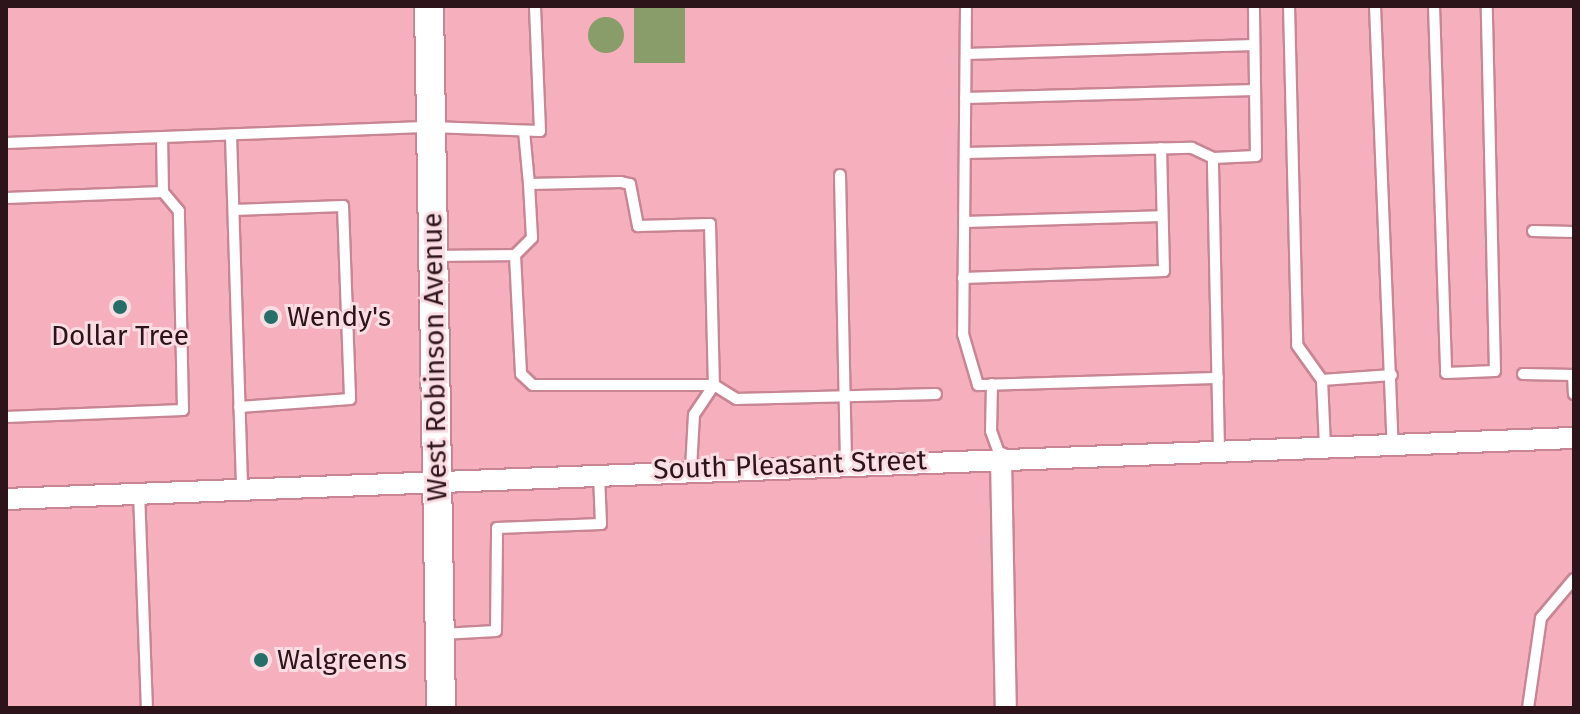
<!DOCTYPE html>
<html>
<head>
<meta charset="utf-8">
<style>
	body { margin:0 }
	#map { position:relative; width:1580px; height:714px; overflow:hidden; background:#f5afbd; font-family:"Fira Sans",sans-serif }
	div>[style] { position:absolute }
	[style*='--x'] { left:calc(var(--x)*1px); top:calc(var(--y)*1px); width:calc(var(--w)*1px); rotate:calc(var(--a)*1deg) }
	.green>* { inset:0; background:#889d69; transform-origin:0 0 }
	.round { border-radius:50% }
	.roads { filter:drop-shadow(2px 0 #c88694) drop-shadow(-2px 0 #c88694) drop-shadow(0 2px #c88694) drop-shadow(0 -2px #c88694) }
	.lane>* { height:10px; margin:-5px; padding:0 5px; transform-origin:5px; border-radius:5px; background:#fff }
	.street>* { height:20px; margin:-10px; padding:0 10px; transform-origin:10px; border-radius:10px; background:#fff }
	.secondary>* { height:28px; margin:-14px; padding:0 14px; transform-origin:14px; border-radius:14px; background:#fff }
	.dots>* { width:22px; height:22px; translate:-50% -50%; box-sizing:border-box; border:4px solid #fadde2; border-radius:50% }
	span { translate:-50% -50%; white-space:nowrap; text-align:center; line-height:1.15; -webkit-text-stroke:6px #fadde2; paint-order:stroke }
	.poi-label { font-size:28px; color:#2d141a }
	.left { translate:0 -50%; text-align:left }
	.street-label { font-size:28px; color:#2d141a }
	.frame { position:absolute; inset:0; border:8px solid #2d141a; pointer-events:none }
</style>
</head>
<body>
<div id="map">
	<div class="green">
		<i style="left:634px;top:6px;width:51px;height:57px"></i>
		<i class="round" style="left:588px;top:17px;width:36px;height:36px"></i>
	</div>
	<div class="roads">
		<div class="lane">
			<i style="--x:966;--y:6;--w:328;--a:90.5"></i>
			<i style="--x:963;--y:334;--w:53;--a:73.6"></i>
			<i style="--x:978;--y:385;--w:240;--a:-1.7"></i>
			<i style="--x:1289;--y:6;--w:339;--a:88.6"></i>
			<i style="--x:1297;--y:345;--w:43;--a:54.5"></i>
			<i style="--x:1322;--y:380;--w:67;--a:87.4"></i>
			<i style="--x:1375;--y:6;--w:439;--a:87.7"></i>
			<i style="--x:1434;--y:6;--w:367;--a:88.1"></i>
			<i style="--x:1446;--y:373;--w:49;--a:-2.3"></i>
			<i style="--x:1495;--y:371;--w:365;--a:-91.3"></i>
			<i style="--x:966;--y:54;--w:288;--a:-1.8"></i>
			<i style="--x:965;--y:98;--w:290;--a:-1.6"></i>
			<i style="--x:524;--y:131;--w:53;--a:84.6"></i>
			<i style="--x:529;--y:184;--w:92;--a:-1.2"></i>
			<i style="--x:621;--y:182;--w:9;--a:13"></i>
			<i style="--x:630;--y:184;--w:43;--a:79.2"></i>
			<i style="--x:638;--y:226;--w:72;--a:-1.6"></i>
			<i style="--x:710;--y:224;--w:161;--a:88.6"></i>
			<i style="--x:714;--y:385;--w:36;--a:124"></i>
			<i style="--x:694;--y:415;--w:54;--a:93.2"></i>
			<i style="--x:231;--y:135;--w:352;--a:88.2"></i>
			<i style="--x:6;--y:143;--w:425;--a:-2.2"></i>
			<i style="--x:431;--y:127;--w:109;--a:2.1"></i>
			<i style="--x:540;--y:131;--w:125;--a:-92.3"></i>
			<i style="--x:965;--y:153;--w:227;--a:-1.3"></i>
			<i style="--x:1192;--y:148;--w:23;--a:25"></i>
			<i style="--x:840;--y:175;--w:288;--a:88.8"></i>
			<i style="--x:529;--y:184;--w:54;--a:86.8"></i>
			<i style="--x:532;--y:238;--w:24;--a:135"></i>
			<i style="--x:515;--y:255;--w:119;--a:87.1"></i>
			<i style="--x:521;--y:374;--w:16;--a:43"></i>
			<i style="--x:533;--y:385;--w:181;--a:0"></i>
			<i style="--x:714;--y:385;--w:26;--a:32"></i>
			<i style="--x:736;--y:399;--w:200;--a:-1.4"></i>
			<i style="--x:6;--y:198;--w:157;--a:-2.2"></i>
			<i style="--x:234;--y:210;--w:109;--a:-2.1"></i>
			<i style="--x:343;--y:206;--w:193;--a:87.9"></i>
			<i style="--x:350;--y:399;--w:111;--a:175.9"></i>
			<i style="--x:964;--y:222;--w:198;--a:-1.7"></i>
			<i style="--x:1533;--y:231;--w:41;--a:1.4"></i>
			<i style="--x:437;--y:256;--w:78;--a:-0.7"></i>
			<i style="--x:963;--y:278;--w:201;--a:-2"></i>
			<i style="--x:1164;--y:271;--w:123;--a:-91.4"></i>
			<i style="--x:1523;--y:374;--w:51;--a:1.1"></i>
			<i style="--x:1573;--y:376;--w:18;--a:87"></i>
			<i style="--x:1322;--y:380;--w:70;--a:-4.1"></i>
			<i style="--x:992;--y:384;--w:47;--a:91.2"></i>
			<i style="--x:991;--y:431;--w:29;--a:70"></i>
			<i style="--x:6;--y:417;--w:177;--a:-2.3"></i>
			<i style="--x:183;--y:410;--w:199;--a:-91.2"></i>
			<i style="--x:179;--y:211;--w:25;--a:-130"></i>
			<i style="--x:163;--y:192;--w:55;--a:-91"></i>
			<i style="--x:1219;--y:451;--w:293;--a:-91.2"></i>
			<i style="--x:1213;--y:158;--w:43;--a:-2.7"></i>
			<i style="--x:1256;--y:156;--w:150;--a:-90.8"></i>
			<i style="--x:139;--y:492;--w:216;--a:87.9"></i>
			<i style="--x:442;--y:634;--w:54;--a:-3.2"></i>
			<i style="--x:496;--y:631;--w:103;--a:-89.4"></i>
			<i style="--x:497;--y:528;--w:104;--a:-2.2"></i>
			<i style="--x:601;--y:524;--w:50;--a:-92.3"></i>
			<i style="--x:1528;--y:708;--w:91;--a:-81.8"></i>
			<i style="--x:1541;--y:618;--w:51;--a:-49.8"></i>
		</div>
		<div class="street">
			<i style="--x:1001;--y:458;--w:250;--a:88.9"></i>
			<i style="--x:6;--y:499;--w:1569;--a:-2.23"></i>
		</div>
		<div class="secondary">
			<i style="--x:429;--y:6;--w:702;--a:89.02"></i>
		</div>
	</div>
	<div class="dots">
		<i style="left:120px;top:307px;background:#266f68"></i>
		<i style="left:271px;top:317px;background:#266f68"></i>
		<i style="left:261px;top:660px;background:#266f68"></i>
	</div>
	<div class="poi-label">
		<span class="left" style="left:287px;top:317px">Wendy's</span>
		<span style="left:120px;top:336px">Dollar Tree</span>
		<span class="left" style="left:277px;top:660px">Walgreens</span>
	</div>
	<div class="street-label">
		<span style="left:435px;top:357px;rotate:-91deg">West Robinson Avenue</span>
		<span style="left:790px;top:465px;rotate:-2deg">South Pleasant Street</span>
	</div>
	<div class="frame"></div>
</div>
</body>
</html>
